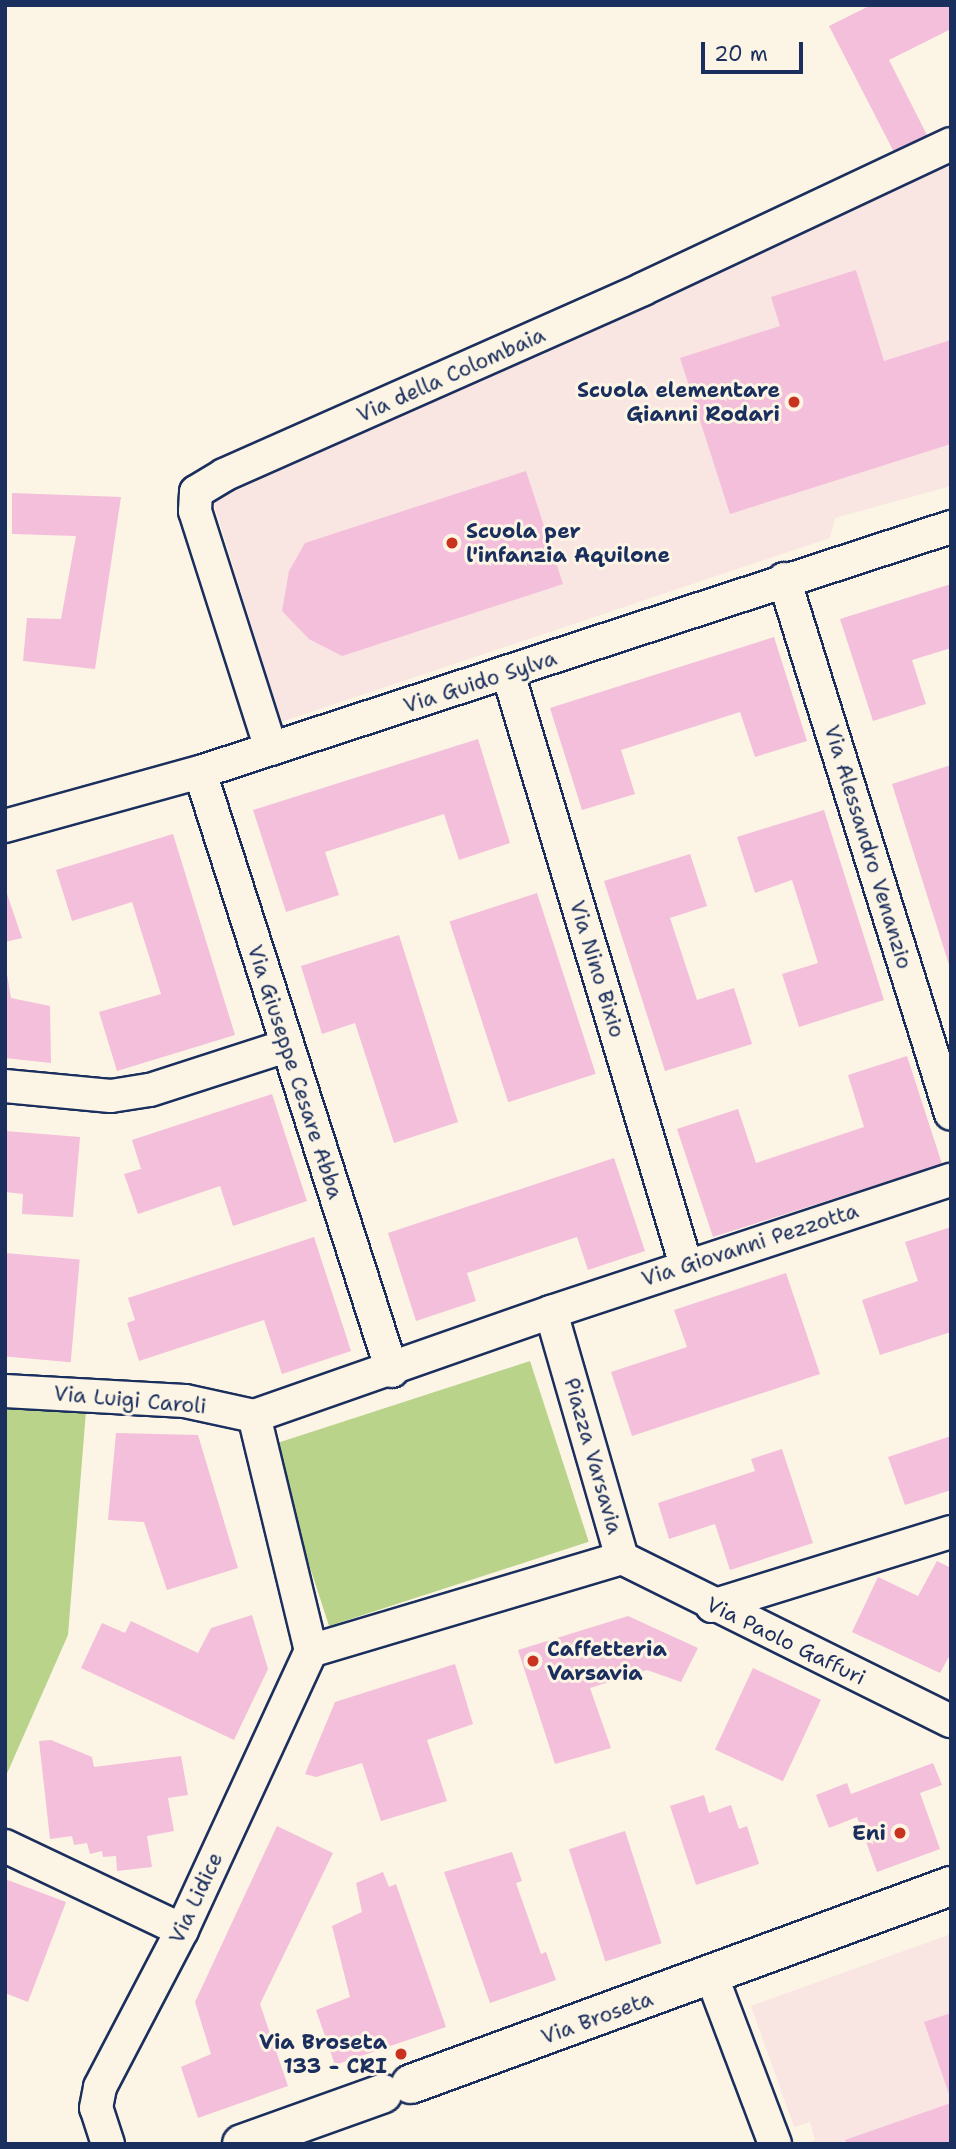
<!DOCTYPE html>
<html>
<head>
<meta charset="utf-8">
<style>
	body { margin:0 }
	#map { position:relative; width:956px; height:2149px; overflow:hidden; background:#fcf5e5; font-family:"Shantell Sans",sans-serif }
	div>[style] { position:absolute }
	[style*='--x'] { left:calc(var(--x)*1px); top:calc(var(--y)*1px); width:calc(var(--w)*1px); rotate:calc(var(--a)*1deg) }
	.built>* { inset:0; background:#f9e5e2 }
	.green>* { inset:0; background:#b9d38b; transform-origin:0 0 }
	.building>* { inset:0; background:#f3bfdb; transform-origin:0 0 }
	.roads { filter:drop-shadow(2px 0 #1b2f5e) drop-shadow(-2px 0 #1b2f5e) drop-shadow(0 2px #1b2f5e) drop-shadow(0 -2px #1b2f5e) }
	.street>* { height:32px; margin:-16px; padding:0 16px; transform-origin:16px; border-radius:16px; background:#fcf5e5 }
	.secondary>* { height:38px; margin:-19px; padding:0 19px; transform-origin:19px; border-radius:19px; background:#fcf5e5 }
	.dots>* { width:19px; height:19px; translate:-50% -50%; box-sizing:border-box; border:4px solid #fcf5e5; border-radius:50% }
	span { translate:-50% -50%; white-space:nowrap; text-align:center; line-height:1.15; -webkit-text-stroke:6px #fcf5e5; paint-order:stroke }
	.street-label { font-size:21px; color:#1b2f5e }
	.poi-label { font-size:21px; color:#1b2f5e; font-weight:700 }
	.right { translate:-100% -50%; text-align:right }
	.left { translate:0 -50%; text-align:left }
	.frame { position:absolute; inset:0; border:7px solid #1b2f5e; pointer-events:none }
	.scale { position:absolute; left:701px; top:42px; width:102px; height:32px; box-sizing:border-box; border:4px solid #1b2f5e; border-top:0; padding-left:9px; font-size:21px; line-height:24px; white-space:nowrap; color:#1b2f5e; -webkit-text-stroke:5px #fcf5e5; paint-order:stroke }
</style>
</head>
<body>
<div id="map">
	<div class="built">
		<i style="clip-path:polygon(951px 156px,951px 486px,835px 518px,830px 538px,281px 722px,213px 501px,614px 318px)"></i>
		<i style="clip-path:polygon(951px 1934px,951px 2144px,806px 2144px,815px 2140px,810px 2122px,794px 2127px,751px 2006px)"></i>
	</div>
	<div class="green">
		<i style="left:530px;top:1361px;width:190px;height:273px;rotate:72deg"></i>
		<i style="clip-path:polygon(5px 1406px,86px 1411px,68px 1635px,5px 1778px)"></i>
	</div>
	<div class="building">
		<i style="clip-path:polygon(871px 5px,951px 5px,951px 29px,889px 60px,930px 141px,897px 158px,829px 26px)"></i>
		<i style="clip-path:polygon(856px 270px,884px 361px,951px 340px,951px 444px,730px 514px,680px 358px,780px 326px,771px 297px)"></i>
		<i style="clip-path:polygon(526px 471px,563px 584px,342px 656px,309px 639px,282px 611px,289px 571px,305px 543px)"></i>
		<i style="clip-path:polygon(12px 493px,121px 497px,95px 669px,23px 661px,27px 618px,61px 619px,76px 536px,12px 534px)"></i>
		<i style="clip-path:polygon(951px 584px,951px 648px,912px 660px,926px 704px,873px 721px,840px 619px)"></i>
		<i style="clip-path:polygon(774px 637px,807px 741px,755px 757px,740px 712px,621px 750px,635px 794px,582px 810px,550px 708px)"></i>
		<i style="clip-path:polygon(478px 739px,510px 843px,459px 860px,444px 814px,325px 852px,339px 895px,286px 912px,253px 810px)"></i>
		<i style="clip-path:polygon(951px 765px,951px 968px,950px 968px,892px 784px)"></i>
		<i style="clip-path:polygon(824px 810px,884px 1000px,799px 1027px,782px 974px,818px 963px,792px 880px,755px 893px,737px 837px)"></i>
		<i style="clip-path:polygon(173px 834px,235px 1035px,117px 1071px,99px 1012px,161px 994px,132px 902px,72px 921px,56px 870px)"></i>
		<i style="clip-path:polygon(690px 854px,707px 906px,670px 918px,697px 1000px,734px 988px,752px 1044px,665px 1071px,604px 881px)"></i>
		<i style="clip-path:polygon(5px 888px,22px 938px,5px 942px)"></i>
		<i style="left:537px;top:893px;width:190px;height:92px;rotate:72deg"></i>
		<i style="clip-path:polygon(399px 935px,458px 1122px,394px 1143px,355px 1023px,322px 1034px,301px 966px)"></i>
		<i style="clip-path:polygon(5px 962px,11px 998px,50px 1006px,51px 1063px,5px 1058px)"></i>
		<i style="clip-path:polygon(907px 1056px,942px 1164px,713px 1237px,677px 1129px,738px 1109px,756px 1163px,864px 1127px,848px 1075px)"></i>
		<i style="clip-path:polygon(272px 1094px,307px 1201px,233px 1226px,220px 1186px,138px 1214px,124px 1174px,141px 1169px,132px 1140px)"></i>
		<i style="clip-path:polygon(5px 1131px,80px 1137px,73px 1217px,22px 1214px,23px 1194px,5px 1192px)"></i>
		<i style="clip-path:polygon(614px 1158px,645px 1251px,588px 1270px,577px 1237px,467px 1273px,476px 1301px,416px 1321px,388px 1233px)"></i>
		<i style="clip-path:polygon(951px 1227px,951px 1332px,880px 1355px,862px 1300px,918px 1281px,905px 1242px)"></i>
		<i style="clip-path:polygon(314px 1237px,351px 1351px,282px 1374px,264px 1320px,139px 1361px,127px 1323px,135px 1320px,128px 1298px)"></i>
		<i style="left:5px;top:1253px;width:75px;height:103px;rotate:5deg"></i>
		<i style="clip-path:polygon(786px 1273px,820px 1374px,632px 1436px,611px 1372px,687px 1347px,674px 1310px)"></i>
		<i style="clip-path:polygon(116px 1433px,198px 1435px,238px 1568px,167px 1590px,144px 1522px,108px 1520px)"></i>
		<i style="clip-path:polygon(951px 1436px,951px 1490px,905px 1505px,888px 1457px)"></i>
		<i style="clip-path:polygon(782px 1449px,813px 1543px,730px 1570px,715px 1524px,669px 1539px,658px 1503px,755px 1471px,751px 1459px)"></i>
		<i style="clip-path:polygon(937px 1561px,951px 1568px,951px 1653px,940px 1673px,852px 1632px,878px 1577px,918px 1596px)"></i>
		<i style="clip-path:polygon(252px 1615px,268px 1669px,234px 1740px,81px 1668px,102px 1623px,125px 1633px,131px 1621px,198px 1653px,211px 1628px)"></i>
		<i style="clip-path:polygon(628px 1616px,698px 1648px,681px 1682px,647px 1670px,590px 1688px,611px 1748px,555px 1764px,518px 1650px)"></i>
		<i style="clip-path:polygon(455px 1664px,473px 1724px,427px 1740px,447px 1801px,381px 1821px,362px 1763px,316px 1777px,305px 1774px,335px 1702px)"></i>
		<i style="left:753px;top:1668px;width:75px;height:90px;rotate:25deg"></i>
		<i style="clip-path:polygon(51px 1740px,92px 1757px,94px 1767px,181px 1756px,188px 1795px,168px 1798px,174px 1831px,147px 1836px,152px 1867px,117px 1871px,116px 1856px,103px 1857px,102px 1851px,90px 1854px,87px 1843px,74px 1845px,72px 1836px,50px 1839px,39px 1741px)"></i>
		<i style="clip-path:polygon(933px 1763px,942px 1785px,920px 1793px,940px 1849px,877px 1872px,857px 1817px,829px 1828px,816px 1795px,847px 1783px,851px 1794px)"></i>
		<i style="clip-path:polygon(704px 1795px,709px 1813px,731px 1805px,739px 1829px,747px 1826px,759px 1864px,696px 1885px,670px 1806px)"></i>
		<i style="clip-path:polygon(277px 1826px,333px 1853px,260px 2004px,288px 2086px,198px 2118px,181px 2067px,211px 2054px,195px 2002px)"></i>
		<i style="left:625px;top:1831px;width:118px;height:59px;rotate:72deg"></i>
		<i style="clip-path:polygon(512px 1852px,522px 1881px,516px 1883px,541px 1954px,546px 1952px,556px 1980px,490px 2003px,444px 1872px)"></i>
		<i style="clip-path:polygon(383px 1872px,389px 1887px,396px 1884px,446px 2027px,335px 2065px,316px 2010px,350px 1997px,332px 1926px,362px 1912px,356px 1883px)"></i>
		<i style="clip-path:polygon(5px 1879px,66px 1902px,28px 2002px,5px 1993px)"></i>
		<i style="clip-path:polygon(951px 2013px,951px 2097px,950px 2097px,924px 2022px)"></i>
		<i style="clip-path:polygon(951px 2103px,951px 2144px,846px 2144px,845px 2140px)"></i>
	</div>
	<div class="roads">
		<div class="street">
			<i style="--x:784;--y:579;--w:560;--a:72.66"></i>
			<i style="--x:508;--y:673;--w:618;--a:73.27"></i>
			<i style="--x:271;--y:749;--w:250;--a:-107.7"></i>
			<i style="--x:195;--y:511;--w:19;--a:-87"></i>
			<i style="--x:196;--y:492;--w:33;--a:-31"></i>
			<i style="--x:224;--y:475;--w:458;--a:-23.9"></i>
			<i style="--x:643;--y:289;--w:340;--a:-25.2"></i>
			<i style="--x:200;--y:772;--w:629;--a:72.23"></i>
			<i style="--x:5;--y:826;--w:202;--a:-15.5"></i>
			<i style="--x:200;--y:772;--w:790;--a:-18.07"></i>
			<i style="--x:5;--y:1086;--w:106;--a:5.4"></i>
			<i style="--x:111;--y:1096;--w:39;--a:-9"></i>
			<i style="--x:150;--y:1090;--w:143;--a:-17.9"></i>
			<i style="--x:551;--y:1312;--w:256;--a:73.9"></i>
			<i style="--x:622;--y:1558;--w:325;--a:163.4"></i>
			<i style="--x:311;--y:1651;--w:242;--a:-103.6"></i>
			<i style="--x:254;--y:1416;--w:315;--a:-19.3"></i>
			<i style="--x:551;--y:1312;--w:421;--a:-18.3"></i>
			<i style="--x:5;--y:1391;--w:180;--a:3.2"></i>
			<i style="--x:185;--y:1401;--w:71;--a:12.3"></i>
			<i style="--x:622;--y:1558;--w:367;--a:26.4"></i>
			<i style="--x:712;--y:1606;--w:250;--a:-17.2"></i>
			<i style="--x:5;--y:1846;--w:196;--a:25.4"></i>
			<i style="--x:712;--y:1977;--w:178;--a:69.3"></i>
			<i style="--x:108;--y:2144;--w:38;--a:-108"></i>
			<i style="--x:96;--y:2108;--w:21;--a:-79"></i>
			<i style="--x:100;--y:2087;--w:177;--a:-62.4"></i>
			<i style="--x:182;--y:1930;--w:307;--a:-65.2"></i>
		</div>
		<div class="secondary">
			<i style="--x:411;--y:2084;--w:575;--a:-20.14"></i>
			<i style="--x:242;--y:2144;--w:149;--a:-19.7"></i>
		</div>
	</div>
	<div class="dots">
		<i style="left:794px;top:402px;background:#c8321e"></i>
		<i style="left:452px;top:543px;background:#c8321e"></i>
		<i style="left:533px;top:1661px;background:#c8321e"></i>
		<i style="left:900px;top:1833px;background:#c8321e"></i>
		<i style="left:401px;top:2054px;background:#c8321e"></i>
	</div>
	<div class="street-label">
		<span style="left:451px;top:375px;rotate:-24deg">Via della Colombaia</span>
		<span style="left:480px;top:682px;rotate:-18deg">Via Guido Sylva</span>
		<span style="left:868px;top:847px;rotate:73deg">Via Alessandro Venanzio</span>
		<span style="left:597px;top:969px;rotate:73deg">Via Nino Bixio</span>
		<span style="left:295px;top:1072px;rotate:72deg">Via Giuseppe Cesare Abba</span>
		<span style="left:750px;top:1245px;rotate:-18deg">Via Giovanni Pezzotta</span>
		<span style="left:130px;top:1400px;rotate:5deg">Via Luigi Caroli</span>
		<span style="left:593px;top:1456px;rotate:74deg">Piazza Varsavia</span>
		<span style="left:786px;top:1641px;rotate:26deg">Via Paolo Gaffuri</span>
		<span style="left:196px;top:1898px;rotate:-65deg">Via Lidice</span>
		<span style="left:597px;top:2018px;rotate:-20deg">Via Broseta</span>
	</div>
	<div class="poi-label">
		<span class="right" style="left:780px;top:402px">Scuola elementare<br>Gianni Rodari</span>
		<span class="left" style="left:466px;top:543px">Scuola per<br>l'infanzia Aquilone</span>
		<span class="left" style="left:547px;top:1661px">Caffetteria<br>Varsavia</span>
		<span class="right" style="left:886px;top:1833px">Eni</span>
		<span class="right" style="left:387px;top:2054px">Via Broseta<br>133 - CRI</span>
	</div>
	<div class="frame"></div>
	<div class="scale">20 m</div>
</div>
</body>
</html>
